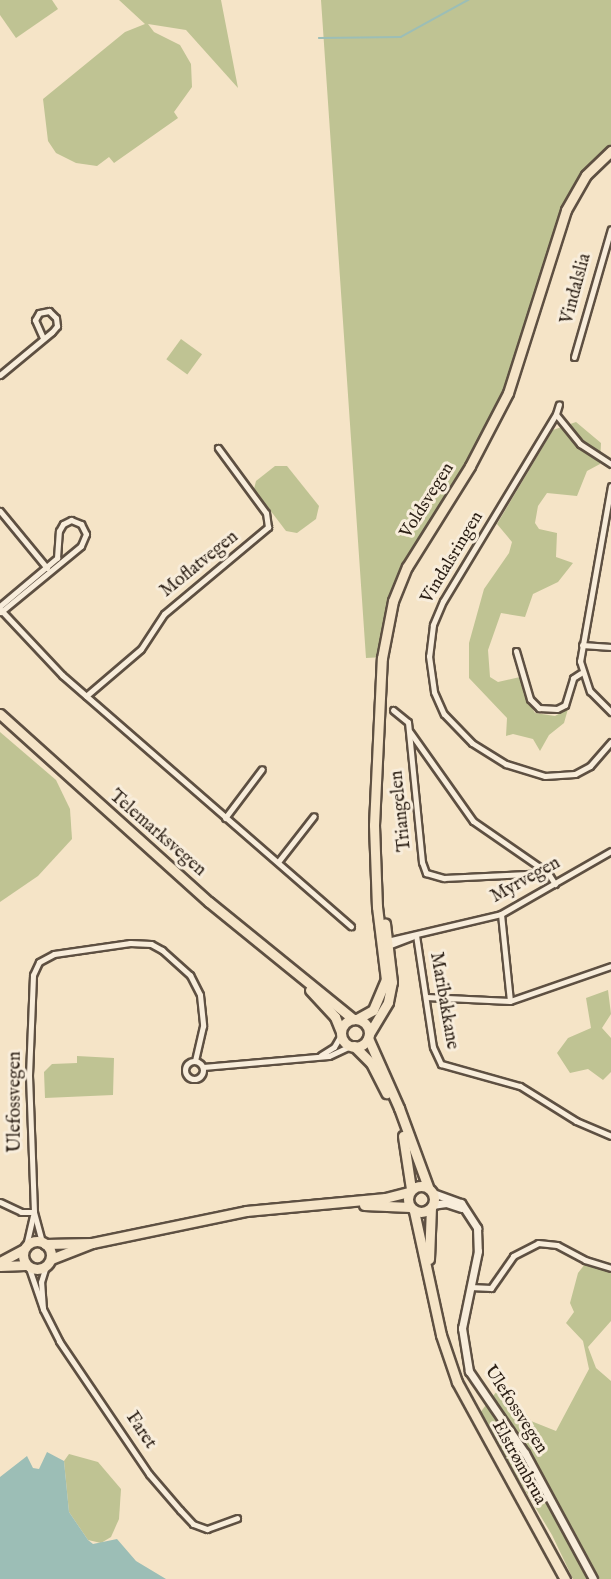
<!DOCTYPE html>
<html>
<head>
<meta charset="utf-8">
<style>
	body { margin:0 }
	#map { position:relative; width:611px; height:1579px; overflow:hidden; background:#f5e4c7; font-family:"IM FELL English",serif }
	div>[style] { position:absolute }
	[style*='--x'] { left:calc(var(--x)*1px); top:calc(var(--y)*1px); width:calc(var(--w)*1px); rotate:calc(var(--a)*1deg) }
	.green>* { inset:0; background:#bfc393; transform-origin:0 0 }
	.water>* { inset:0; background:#9cbeb6 }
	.stream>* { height:1.5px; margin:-0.75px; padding:0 0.75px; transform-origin:0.75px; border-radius:0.75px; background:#9cbeb6 }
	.roads { filter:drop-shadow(2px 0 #5e5042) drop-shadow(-2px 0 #5e5042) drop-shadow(0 2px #5e5042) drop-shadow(0 -2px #5e5042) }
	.minor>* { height:5px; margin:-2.5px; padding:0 2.5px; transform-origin:2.5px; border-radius:2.5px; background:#f8eddb }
	.minor>.ring { margin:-2.5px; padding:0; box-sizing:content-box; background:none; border:5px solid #f8eddb; border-radius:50% }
	.tertiary>* { height:7px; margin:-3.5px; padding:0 3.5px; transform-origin:3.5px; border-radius:3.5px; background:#f8eddb }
	.primary>* { height:9px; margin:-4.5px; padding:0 4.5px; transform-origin:4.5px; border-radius:4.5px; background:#f5e4c7 }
	.primary>.ring { margin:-4.5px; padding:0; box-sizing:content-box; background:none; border:9px solid #f5e4c7; border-radius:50% }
	.trunk>* { height:9px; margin:-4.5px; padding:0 4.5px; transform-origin:4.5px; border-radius:4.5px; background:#f5e4c7 }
	.trunk>.ring { margin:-4.5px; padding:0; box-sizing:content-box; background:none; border:9px solid #f5e4c7; border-radius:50% }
	span { translate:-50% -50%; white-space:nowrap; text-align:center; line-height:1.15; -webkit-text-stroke:6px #f8eddb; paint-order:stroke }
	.street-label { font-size:18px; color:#2b1f15 }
</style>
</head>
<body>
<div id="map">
	<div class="green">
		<i style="clip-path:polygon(0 0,52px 0,58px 9px,16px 38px,0 15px)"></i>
		<i style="clip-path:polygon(119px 0,221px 0,238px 88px,186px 30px,148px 24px,154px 32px,180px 45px,191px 64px,192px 87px,174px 112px,178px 118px,114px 163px,109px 157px,97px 166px,76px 163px,56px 153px,48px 141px,43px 99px,125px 32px,145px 24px)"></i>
		<i style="clip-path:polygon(321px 0,611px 0,611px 158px,590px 178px,567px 217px,511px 397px,480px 457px,404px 582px,385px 657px,366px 658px)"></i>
		<i style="left:181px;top:339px;width:26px;height:25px;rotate:36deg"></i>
		<i style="clip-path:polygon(576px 422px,601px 443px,600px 464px,587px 471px,577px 496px,547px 493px,538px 506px,535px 523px,539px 529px,557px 533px,556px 557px,573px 563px,558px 582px,533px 594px,525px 617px,501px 613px,488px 650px,490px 677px,498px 682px,520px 677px,524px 695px,535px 713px,555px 716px,568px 709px,564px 723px,549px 735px,540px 751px,533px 739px,513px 734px,506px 736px,507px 718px,469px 678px,469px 643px,484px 589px,509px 553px,512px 542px,497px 524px,553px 430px)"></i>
		<i style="clip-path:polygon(275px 466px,287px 466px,319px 506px,316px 519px,297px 533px,286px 531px,254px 489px,256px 481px)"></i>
		<i style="clip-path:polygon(0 732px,56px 780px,70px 809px,72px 839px,38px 876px,0 902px)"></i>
		<i style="clip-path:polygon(608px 990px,611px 1014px,602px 1028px,611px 1038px,611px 1072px,603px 1080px,588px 1069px,570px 1073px,557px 1053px,568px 1038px,591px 1028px,586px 998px)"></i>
		<i style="clip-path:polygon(77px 1056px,114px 1058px,113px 1095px,45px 1098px,44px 1072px,52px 1064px,77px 1063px)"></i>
		<i style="clip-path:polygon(585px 1264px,611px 1271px,611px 1321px,588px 1347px,596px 1368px,611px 1381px,611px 1579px,573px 1579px,552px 1535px,479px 1414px,497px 1391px,508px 1387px,531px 1421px,556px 1431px,589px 1369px,583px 1341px,566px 1323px,574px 1312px,570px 1303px,578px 1273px)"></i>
		<i style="clip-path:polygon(69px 1454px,98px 1462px,121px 1489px,119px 1519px,111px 1537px,101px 1543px,88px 1540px,69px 1512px,64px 1461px)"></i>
	</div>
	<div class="water">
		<i style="clip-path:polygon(47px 1452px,64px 1461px,69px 1512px,88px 1540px,93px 1544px,117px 1539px,136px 1561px,166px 1579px,0 1579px,0 1477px,27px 1456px,33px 1468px,39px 1469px)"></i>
	</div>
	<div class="stream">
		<i style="--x:319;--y:38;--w:82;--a:-0.7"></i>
		<i style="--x:401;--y:37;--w:77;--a:-28.9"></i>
	</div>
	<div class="roads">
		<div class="minor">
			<i style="--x:574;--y:357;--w:133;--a:-73.9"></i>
			<i style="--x:0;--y:375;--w:67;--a:-39.6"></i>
			<i style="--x:52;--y:332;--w:8;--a:-50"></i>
			<i style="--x:57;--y:326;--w:8;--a:-97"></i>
			<i style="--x:56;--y:318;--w:10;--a:-135"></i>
			<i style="--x:49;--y:311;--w:10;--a:169"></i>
			<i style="--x:39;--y:313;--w:8;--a:120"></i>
			<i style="--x:35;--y:320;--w:20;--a:66"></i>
			<i style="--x:556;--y:414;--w:10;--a:-73"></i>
			<i style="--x:611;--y:464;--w:37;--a:-147"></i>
			<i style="--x:580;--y:444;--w:38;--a:-129"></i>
			<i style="--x:556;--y:414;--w:218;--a:121.1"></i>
			<i style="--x:443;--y:601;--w:26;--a:113"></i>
			<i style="--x:433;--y:625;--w:31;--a:97"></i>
			<i style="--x:429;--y:656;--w:36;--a:82"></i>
			<i style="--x:434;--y:692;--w:24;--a:66"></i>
			<i style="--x:444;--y:714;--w:40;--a:46"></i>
			<i style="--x:472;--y:743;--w:40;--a:32"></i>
			<i style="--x:506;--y:764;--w:41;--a:17.1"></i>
			<i style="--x:545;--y:776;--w:30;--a:-4"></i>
			<i style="--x:575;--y:774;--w:17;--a:-28"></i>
			<i style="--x:590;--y:766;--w:32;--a:-49"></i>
			<i style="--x:611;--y:486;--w:178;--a:100"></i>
			<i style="--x:580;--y:661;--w:32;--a:72"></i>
			<i style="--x:590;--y:691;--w:30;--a:45"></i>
			<i style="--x:0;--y:511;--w:74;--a:50.5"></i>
			<i style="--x:0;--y:606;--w:75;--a:-40.1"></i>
			<i style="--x:57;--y:558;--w:27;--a:-86"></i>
			<i style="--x:59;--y:531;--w:8;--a:-60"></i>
			<i style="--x:63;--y:524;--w:9;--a:-27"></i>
			<i style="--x:71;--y:520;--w:11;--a:22"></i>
			<i style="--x:81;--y:524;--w:11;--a:63"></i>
			<i style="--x:86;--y:534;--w:13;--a:113"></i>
			<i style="--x:81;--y:546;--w:104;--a:140.5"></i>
			<i style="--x:0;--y:609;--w:91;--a:46.8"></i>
			<i style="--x:62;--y:675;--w:383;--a:41"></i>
			<i style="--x:582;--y:645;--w:29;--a:4"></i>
			<i style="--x:516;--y:651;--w:50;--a:73.7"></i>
			<i style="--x:530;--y:699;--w:13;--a:45"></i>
			<i style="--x:539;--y:708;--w:18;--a:3"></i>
			<i style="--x:557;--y:709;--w:9;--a:-27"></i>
			<i style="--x:565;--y:705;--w:28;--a:-73"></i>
			<i style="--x:573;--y:678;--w:9;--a:-32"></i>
			<i style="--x:86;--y:696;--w:72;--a:-40.5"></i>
			<i style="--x:141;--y:649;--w:42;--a:-56.7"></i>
			<i style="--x:164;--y:614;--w:136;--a:-39.9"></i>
			<i style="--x:268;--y:527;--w:14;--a:-98"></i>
			<i style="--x:266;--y:513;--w:81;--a:-126.4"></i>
			<i style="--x:393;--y:710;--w:19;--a:39"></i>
			<i style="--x:408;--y:722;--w:141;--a:84.3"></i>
			<i style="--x:422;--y:862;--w:12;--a:70"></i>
			<i style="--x:426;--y:873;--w:19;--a:16"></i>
			<i style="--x:444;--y:878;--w:104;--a:-2.8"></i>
			<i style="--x:548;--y:873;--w:13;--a:58"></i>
			<i style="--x:410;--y:732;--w:109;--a:54.7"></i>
			<i style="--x:473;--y:821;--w:91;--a:34.7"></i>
			<i style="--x:225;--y:818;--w:61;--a:-52.9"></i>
			<i style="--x:278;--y:862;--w:58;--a:-52"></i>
			<i style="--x:501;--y:914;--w:87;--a:84.1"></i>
			<i style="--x:416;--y:935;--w:113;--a:81.4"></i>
			<i style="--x:433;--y:1047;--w:19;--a:65"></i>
			<i style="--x:441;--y:1064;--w:82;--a:15.6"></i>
			<i style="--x:520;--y:1086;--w:66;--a:32"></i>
			<i style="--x:576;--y:1121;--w:38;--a:23"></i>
			<i style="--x:387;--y:941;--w:117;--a:-13.3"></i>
			<i style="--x:501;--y:914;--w:127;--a:-29.8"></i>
			<i style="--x:388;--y:946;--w:26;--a:-21"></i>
			<i style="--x:426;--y:997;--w:84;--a:2.7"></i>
			<i style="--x:510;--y:1001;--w:107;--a:-19.1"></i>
			<i style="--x:321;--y:1055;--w:15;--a:-32"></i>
			<i style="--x:334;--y:1047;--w:14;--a:-60"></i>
			<i class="ring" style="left:185px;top:1061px;width:13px;height:13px"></i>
			<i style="--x:203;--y:1067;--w:126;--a:-5"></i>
			<i style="--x:329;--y:1056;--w:23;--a:-25"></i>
			<i style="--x:0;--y:1202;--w:23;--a:25"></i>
			<i style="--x:21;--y:1212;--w:13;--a:0"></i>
			<i style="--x:42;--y:1242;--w:31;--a:-105"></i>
			<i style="--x:34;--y:1212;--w:137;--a:-92.1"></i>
			<i style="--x:29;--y:1075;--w:100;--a:-87.7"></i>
			<i style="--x:33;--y:975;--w:14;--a:-65"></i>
			<i style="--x:39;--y:962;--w:17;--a:-28"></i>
			<i style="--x:54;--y:954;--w:77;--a:-8.2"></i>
			<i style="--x:130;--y:943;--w:21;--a:3"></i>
			<i style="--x:151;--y:944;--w:13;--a:29"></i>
			<i style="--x:162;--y:950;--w:38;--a:42"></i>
			<i style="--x:190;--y:975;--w:22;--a:63"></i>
			<i style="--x:200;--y:995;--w:31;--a:84"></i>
			<i style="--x:203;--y:1026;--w:36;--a:103"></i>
			<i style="--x:26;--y:1246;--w:31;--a:-77"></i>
			<i style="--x:29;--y:1268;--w:43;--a:71.1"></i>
			<i style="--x:43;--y:1309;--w:27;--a:-94"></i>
			<i style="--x:41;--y:1282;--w:17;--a:-73"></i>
			<i style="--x:470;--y:1287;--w:21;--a:3"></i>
			<i style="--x:491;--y:1288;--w:39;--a:-55"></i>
			<i style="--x:513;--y:1256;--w:28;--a:-27"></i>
			<i style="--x:538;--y:1243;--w:19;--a:6"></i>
			<i style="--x:557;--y:1245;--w:32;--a:28"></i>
			<i style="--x:585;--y:1260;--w:27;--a:17"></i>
			<i style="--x:43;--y:1309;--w:36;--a:63"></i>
			<i style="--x:59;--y:1341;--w:161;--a:55.9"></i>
			<i style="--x:149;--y:1474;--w:48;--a:49.3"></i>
			<i style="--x:180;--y:1510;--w:19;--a:47"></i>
			<i style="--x:193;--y:1524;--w:15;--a:20"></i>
			<i style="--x:207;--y:1529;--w:32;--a:-20"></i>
		</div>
		<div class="tertiary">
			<i style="--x:433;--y:1193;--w:30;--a:20"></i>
			<i style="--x:461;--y:1203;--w:30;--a:57"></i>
			<i style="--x:477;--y:1228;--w:23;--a:88"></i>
			<i style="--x:478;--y:1251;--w:79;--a:101.7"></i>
			<i style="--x:462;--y:1328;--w:44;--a:80.8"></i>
			<i style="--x:469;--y:1371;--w:99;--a:55.7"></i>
			<i style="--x:525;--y:1453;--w:143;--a:61.6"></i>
			<i style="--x:432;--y:1205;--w:14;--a:-8"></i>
			<i style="--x:446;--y:1203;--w:16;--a:18"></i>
		</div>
		<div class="primary">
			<i style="--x:368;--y:1038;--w:77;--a:66.1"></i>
			<i style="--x:399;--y:1108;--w:84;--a:69.8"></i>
			<i style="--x:354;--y:1046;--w:24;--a:45"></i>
			<i style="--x:371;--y:1063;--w:34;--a:63"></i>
			<i style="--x:403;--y:1136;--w:54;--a:81.4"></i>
			<i class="ring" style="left:408px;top:1186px;width:17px;height:17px"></i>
			<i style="--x:364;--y:1205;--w:46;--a:2.5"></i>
			<i style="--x:414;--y:1211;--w:127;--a:77.7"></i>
			<i style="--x:441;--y:1335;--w:50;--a:71.2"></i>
			<i style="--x:457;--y:1382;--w:225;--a:61.3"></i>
			<i class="ring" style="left:23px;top:1241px;width:19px;height:19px"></i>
			<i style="--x:92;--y:1243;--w:157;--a:-11.7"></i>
			<i style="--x:246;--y:1211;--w:140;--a:-5.3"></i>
			<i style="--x:385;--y:1198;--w:25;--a:-14"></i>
			<i style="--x:45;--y:1244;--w:47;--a:-1.2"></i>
			<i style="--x:92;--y:1243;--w:44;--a:158.7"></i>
			<i style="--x:429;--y:1259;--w:51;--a:-87.8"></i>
			<i style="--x:0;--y:1262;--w:26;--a:-28"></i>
			<i style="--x:0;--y:1266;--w:25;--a:-2"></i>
		</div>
		<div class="trunk">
			<i style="--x:0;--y:714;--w:281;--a:42"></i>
			<i style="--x:209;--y:902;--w:186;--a:39.1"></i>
			<i style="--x:310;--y:990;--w:37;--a:47"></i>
			<i style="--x:335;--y:1017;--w:16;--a:68"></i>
			<i style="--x:357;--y:1019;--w:18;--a:-29"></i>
			<i style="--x:373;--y:1010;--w:33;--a:-67"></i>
			<i style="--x:386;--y:980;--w:74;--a:-97"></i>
			<i style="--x:377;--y:907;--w:82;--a:-92.1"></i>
			<i style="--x:374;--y:825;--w:167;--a:-87.3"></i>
			<i style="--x:382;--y:658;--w:58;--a:-79.1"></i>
			<i style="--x:393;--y:601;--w:37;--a:-68"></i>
			<i style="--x:407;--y:567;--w:119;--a:-58"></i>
			<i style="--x:470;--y:466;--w:82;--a:-62.5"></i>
			<i style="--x:508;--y:393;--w:192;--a:-72.4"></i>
			<i style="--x:566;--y:210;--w:40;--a:-60.3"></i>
			<i style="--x:586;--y:175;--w:35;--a:-44"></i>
			<i class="ring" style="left:341px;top:1019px;width:19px;height:19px"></i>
			<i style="--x:369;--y:1034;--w:37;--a:-59"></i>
			<i style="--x:388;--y:1002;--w:20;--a:-79"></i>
			<i style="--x:392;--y:982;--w:59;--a:-96.8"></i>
		</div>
	</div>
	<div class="street-label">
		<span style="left:577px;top:289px;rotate:-75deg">Vindalslia</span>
		<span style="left:428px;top:501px;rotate:-58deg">Voldsvegen</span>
		<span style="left:453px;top:558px;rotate:-59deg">Vindalsringen</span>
		<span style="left:200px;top:565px;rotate:-39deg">Moflatvegen</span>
		<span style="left:402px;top:811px;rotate:-96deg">Triangelen</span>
		<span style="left:157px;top:834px;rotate:41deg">Telemarksvegen</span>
		<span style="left:526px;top:881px;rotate:-29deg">Myrvegen</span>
		<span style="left:443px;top:1001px;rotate:80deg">Maribakkane</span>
		<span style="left:16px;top:1102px;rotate:-90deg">Ulefossvegen</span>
		<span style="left:515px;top:1410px;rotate:57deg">Ulefossvegen</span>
		<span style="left:140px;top:1431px;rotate:57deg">Faret</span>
		<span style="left:518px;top:1463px;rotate:61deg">Elstrømbrua</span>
	</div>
</div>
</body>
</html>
